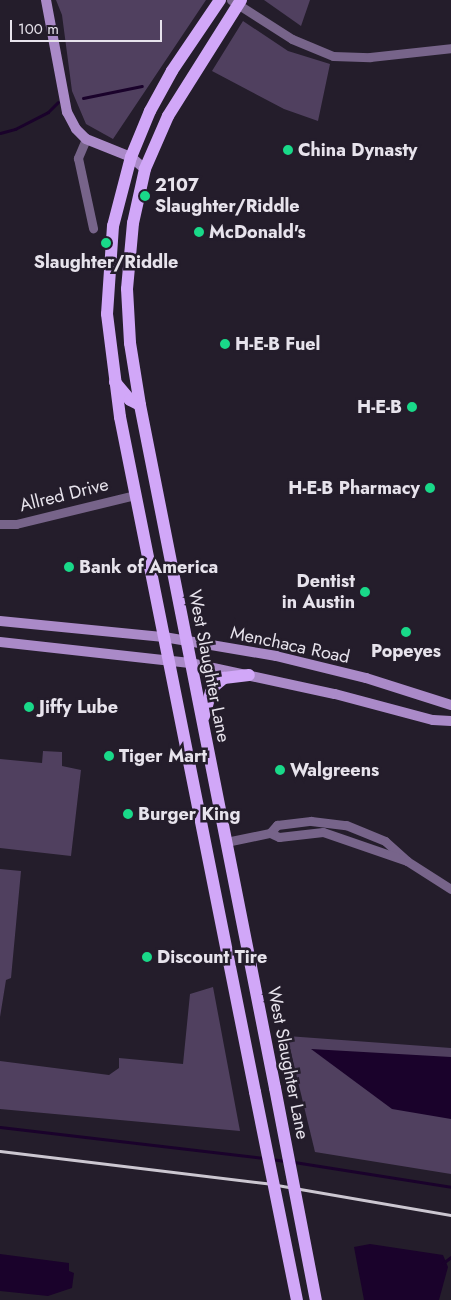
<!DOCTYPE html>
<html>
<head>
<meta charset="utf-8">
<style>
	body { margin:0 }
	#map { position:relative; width:451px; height:1300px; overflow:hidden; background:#241d2b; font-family:Jost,sans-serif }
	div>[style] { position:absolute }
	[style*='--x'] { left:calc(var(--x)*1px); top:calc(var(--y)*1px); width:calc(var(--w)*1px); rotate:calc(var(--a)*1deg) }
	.green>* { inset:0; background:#50405f }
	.water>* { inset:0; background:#1a022b }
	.stream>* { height:3px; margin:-1.5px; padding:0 1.5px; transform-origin:1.5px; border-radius:1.5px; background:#1a022b }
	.street>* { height:9px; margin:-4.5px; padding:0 4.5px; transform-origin:4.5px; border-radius:4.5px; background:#77648a }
	.secondary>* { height:10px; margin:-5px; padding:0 5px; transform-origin:5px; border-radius:5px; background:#aa8ac8 }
	.primary>* { height:12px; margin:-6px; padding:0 6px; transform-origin:6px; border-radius:6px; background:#d1a7f8 }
	.rail>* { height:3px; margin:-1.5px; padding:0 1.5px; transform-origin:1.5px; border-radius:1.5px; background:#ccc7d1 }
	.primary-bridge>* { height:12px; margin:-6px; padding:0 6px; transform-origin:6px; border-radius:6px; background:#d1a7f8 }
	.dots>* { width:14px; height:14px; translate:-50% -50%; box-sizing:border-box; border:2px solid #241d2b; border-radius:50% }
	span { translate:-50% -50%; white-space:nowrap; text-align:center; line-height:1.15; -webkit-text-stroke:5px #241d2b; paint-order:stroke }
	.poi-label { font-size:18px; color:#e7e3ec; font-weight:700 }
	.left { translate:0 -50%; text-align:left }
	.right { translate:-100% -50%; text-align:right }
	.street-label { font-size:18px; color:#e7e3ec }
	.scale { position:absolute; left:10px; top:20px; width:152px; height:22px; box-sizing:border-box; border:2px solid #e7e3ec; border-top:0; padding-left:6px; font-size:15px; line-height:18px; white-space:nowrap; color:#e7e3ec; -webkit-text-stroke:4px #241d2b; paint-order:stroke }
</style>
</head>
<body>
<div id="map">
	<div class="green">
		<i style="clip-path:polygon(56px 0,206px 0,113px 139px,86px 124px,72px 91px,62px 15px)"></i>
		<i style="clip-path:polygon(264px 0,310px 0,301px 26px)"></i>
		<i style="clip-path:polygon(243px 21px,288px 51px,330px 64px,318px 121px,284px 109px,212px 71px)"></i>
		<i style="clip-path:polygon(43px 751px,62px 752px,62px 766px,81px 770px,71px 856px,0 848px,0 759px,42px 763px)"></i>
		<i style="clip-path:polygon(0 869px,21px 871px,11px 978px,6px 980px,0 1017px)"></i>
		<i style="clip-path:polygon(213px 987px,240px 1131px,0 1109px,0 1061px,109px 1075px,119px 1068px,119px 1058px,183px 1064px,190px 994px)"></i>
		<i style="clip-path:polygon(287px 1036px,451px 1048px,451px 1174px,315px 1152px)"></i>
	</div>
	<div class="water">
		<i style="clip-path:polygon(311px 1049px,451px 1057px,451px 1119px,392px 1109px)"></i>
		<i style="clip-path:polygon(370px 1244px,443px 1255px,448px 1267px,439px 1300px,364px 1300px,354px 1247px)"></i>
		<i style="clip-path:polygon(0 1254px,69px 1263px,69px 1271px,74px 1273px,72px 1288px,48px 1296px,0 1291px)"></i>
	</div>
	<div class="stream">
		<i style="--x:83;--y:98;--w:60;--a:-11.5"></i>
		<i style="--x:0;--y:133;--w:16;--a:-15"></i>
		<i style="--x:15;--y:129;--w:37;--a:-27"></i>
		<i style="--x:48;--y:112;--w:14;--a:-45"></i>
		<i style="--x:0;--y:1127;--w:267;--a:6.7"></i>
		<i style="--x:271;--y:1159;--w:14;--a:8"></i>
		<i style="--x:294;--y:1162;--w:159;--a:9"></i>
		<i style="--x:443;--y:1263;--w:10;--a:-37"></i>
	</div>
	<div class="street">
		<i style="--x:231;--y:0;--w:72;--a:32.6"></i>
		<i style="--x:292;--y:39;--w:44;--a:22.5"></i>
		<i style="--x:333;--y:56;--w:37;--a:2"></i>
		<i style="--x:370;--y:57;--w:81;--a:-6.3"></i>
		<i style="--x:86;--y:139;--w:21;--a:113"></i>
		<i style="--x:78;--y:158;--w:72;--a:77.9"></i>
		<i style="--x:0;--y:524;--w:16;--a:0"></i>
		<i style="--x:16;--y:524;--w:122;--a:-13.7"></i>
		<i style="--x:270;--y:833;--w:11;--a:-49"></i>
		<i style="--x:277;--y:825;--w:34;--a:-7"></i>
		<i style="--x:311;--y:821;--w:35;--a:7"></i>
		<i style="--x:346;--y:825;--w:42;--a:22.3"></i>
		<i style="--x:385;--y:841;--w:30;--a:42"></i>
		<i style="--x:407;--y:861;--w:52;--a:32.5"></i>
		<i style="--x:226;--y:842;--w:45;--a:-11.6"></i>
		<i style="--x:270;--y:833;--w:10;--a:24"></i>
		<i style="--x:279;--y:837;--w:44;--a:-6.5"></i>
		<i style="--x:323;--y:832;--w:89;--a:19"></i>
	</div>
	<div class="secondary">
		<i style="--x:46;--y:0;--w:114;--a:79.4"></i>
		<i style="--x:67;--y:112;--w:19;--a:62"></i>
		<i style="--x:76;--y:129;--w:14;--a:45"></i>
		<i style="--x:86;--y:139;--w:48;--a:21.8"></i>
		<i style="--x:131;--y:157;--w:18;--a:41"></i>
		<i style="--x:0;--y:621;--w:165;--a:5.6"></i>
		<i style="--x:164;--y:637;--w:114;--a:9.6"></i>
		<i style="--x:276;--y:656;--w:93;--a:13.7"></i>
		<i style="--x:366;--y:678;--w:89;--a:17.6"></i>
		<i style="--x:0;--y:642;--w:191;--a:6.3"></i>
		<i style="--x:190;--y:663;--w:148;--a:12.1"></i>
		<i style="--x:335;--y:694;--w:101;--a:14.9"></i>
		<i style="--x:433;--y:720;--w:18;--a:3"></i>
	</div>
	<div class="primary">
		<i style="--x:220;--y:0;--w:86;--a:124.1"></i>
		<i style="--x:172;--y:71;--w:46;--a:118.8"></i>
		<i style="--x:150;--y:111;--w:50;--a:112.4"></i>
		<i style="--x:131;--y:157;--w:71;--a:104.6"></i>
		<i style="--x:113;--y:226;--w:88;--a:93.9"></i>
		<i style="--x:107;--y:314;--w:104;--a:82.8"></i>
		<i style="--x:120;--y:417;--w:688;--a:78.69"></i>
		<i style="--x:241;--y:0;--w:137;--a:122.2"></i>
		<i style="--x:168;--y:116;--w:58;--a:113.5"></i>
		<i style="--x:145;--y:169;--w:55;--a:102.5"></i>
		<i style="--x:133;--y:223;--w:66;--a:95.2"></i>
		<i style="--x:127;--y:289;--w:54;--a:86.8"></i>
		<i style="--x:130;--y:343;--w:63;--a:80.8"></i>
		<i style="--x:140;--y:405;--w:696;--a:78.82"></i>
		<i style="--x:115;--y:382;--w:23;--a:50"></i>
		<i style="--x:130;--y:400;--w:11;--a:27"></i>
		<i style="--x:204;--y:716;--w:29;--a:-74"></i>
		<i style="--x:212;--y:688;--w:16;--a:-40"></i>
		<i style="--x:224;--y:678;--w:25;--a:-7"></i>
	</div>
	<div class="rail">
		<i style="--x:0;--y:1151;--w:273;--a:6.9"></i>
		<i style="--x:271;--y:1184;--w:183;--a:9.8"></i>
	</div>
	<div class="primary-bridge">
		<i style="--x:275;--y:1088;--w:216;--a:79.1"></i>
		<i style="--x:255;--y:1092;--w:212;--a:78.6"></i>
	</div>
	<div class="dots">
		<i style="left:288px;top:150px;background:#19d989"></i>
		<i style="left:145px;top:196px;background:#19d989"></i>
		<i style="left:199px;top:232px;background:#19d989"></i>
		<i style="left:106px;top:243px;background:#19d989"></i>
		<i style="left:225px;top:344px;background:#19d989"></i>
		<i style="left:412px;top:407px;background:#19d989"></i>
		<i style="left:430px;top:488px;background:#19d989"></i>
		<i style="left:69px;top:567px;background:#19d989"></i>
		<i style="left:365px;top:592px;background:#19d989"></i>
		<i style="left:406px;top:632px;background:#19d989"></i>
		<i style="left:29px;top:707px;background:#19d989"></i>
		<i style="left:109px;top:756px;background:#19d989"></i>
		<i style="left:280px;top:770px;background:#19d989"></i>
		<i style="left:128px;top:814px;background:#19d989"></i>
		<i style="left:147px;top:957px;background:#19d989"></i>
	</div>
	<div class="poi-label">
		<span class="left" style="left:298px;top:150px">China Dynasty</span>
		<span class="left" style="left:155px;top:196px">2107<br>Slaughter/Riddle</span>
		<span class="left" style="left:209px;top:232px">McDonald's</span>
		<span style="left:106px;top:262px">Slaughter/Riddle</span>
		<span class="left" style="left:235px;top:344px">H-E-B Fuel</span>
		<span class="right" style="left:402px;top:407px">H-E-B</span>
		<span class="right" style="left:420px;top:488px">H-E-B Pharmacy</span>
		<span class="left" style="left:79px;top:567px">Bank of America</span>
		<span class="right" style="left:355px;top:592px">Dentist<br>in Austin</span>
		<span style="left:406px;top:651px">Popeyes</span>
		<span class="left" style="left:39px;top:707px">Jiffy Lube</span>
		<span class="left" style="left:119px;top:756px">Tiger Mart</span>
		<span class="left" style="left:290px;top:770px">Walgreens</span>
		<span class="left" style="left:138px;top:814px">Burger King</span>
		<span class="left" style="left:157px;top:957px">Discount Tire</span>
	</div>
	<div class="street-label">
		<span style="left:64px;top:495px;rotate:-14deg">Allred Drive</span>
		<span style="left:290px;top:645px;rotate:12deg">Menchaca Road</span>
		<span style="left:209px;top:666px;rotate:79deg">West Slaughter Lane</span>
		<span style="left:288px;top:1063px;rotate:79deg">West Slaughter Lane</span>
	</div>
	<div class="scale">100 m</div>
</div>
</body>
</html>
